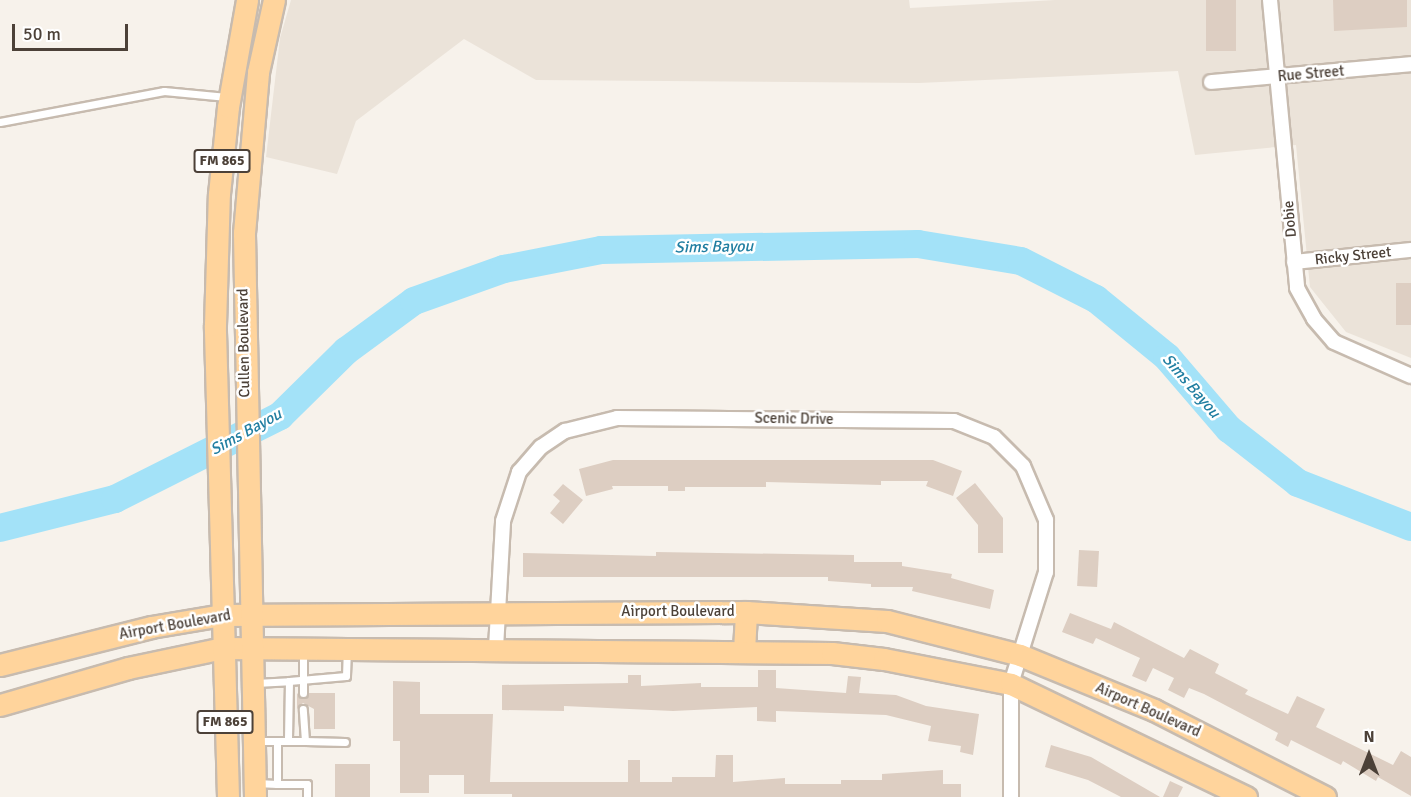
<!DOCTYPE html>
<html>
<head>
<meta charset="utf-8">
<style>
	body { margin:0 }
	#map { position:relative; width:1411px; height:797px; overflow:hidden; background:#f7f2eb; font-family:Signika,sans-serif }
	div>[style] { position:absolute }
	[style*='--x'] { left:calc(var(--x)*1px); top:calc(var(--y)*1px); width:calc(var(--w)*1px); rotate:calc(var(--a)*1deg) }
	.residential>* { inset:0; background:#ebe3d9 }
	.river>* { height:28px; margin:-14px; padding:0 14px; transform-origin:14px; border-radius:14px; background:#a3e2f8 }
	.building>* { inset:0; background:#ddcec2; transform-origin:0 0 }
	.roads { filter:drop-shadow(2px 0 #c7bbaf) drop-shadow(-2px 0 #c7bbaf) drop-shadow(0 2px #c7bbaf) drop-shadow(0 -2px #c7bbaf) }
	.lane>* { height:7px; margin:-3.5px; padding:0 3.5px; transform-origin:3.5px; border-radius:3.5px; background:#fff }
	.street>* { height:14px; margin:-7px; padding:0 7px; transform-origin:7px; border-radius:7px; background:#fff }
	.primary>* { height:21px; margin:-10.5px; padding:0 10.5px; transform-origin:10.5px; border-radius:10.5px; background:#ffd49c }
	span { translate:-50% -50%; white-space:nowrap; text-align:center; line-height:1.15; -webkit-text-stroke:5px #fff; paint-order:stroke }
	.shield-label span { padding:2px 4px; background:#fff; border:2px solid; border-radius:4px; -webkit-text-stroke-width:0 }
	.shield-label { font-size:14px; color:#4c4138; font-weight:700 }
	.street-label { font-size:15px; color:#4c4138 }
	.water-label { font-size:16px; color:#207ea1; font-style:italic }
	.north { position:absolute; left:1339px; top:725px; width:60px; height:60px; -webkit-text-stroke:4px #fff; paint-order:stroke; rotate:0deg; font-size:16px; font-weight:700; line-height:24px; text-align:center; color:#4c4138 }
	.north::after { content:''; display:block; margin:auto; width:21px; height:27px; background:#4c4138; clip-path:polygon(50% 0,100% 100%,50% 72%,0 100%) }
	.scale { position:absolute; left:12px; top:24px; width:116px; height:27px; box-sizing:border-box; border:3px solid #4c4138; border-top:0; padding-left:8px; font-size:18px; line-height:21px; white-space:nowrap; color:#4c4138; -webkit-text-stroke:4px #fff; paint-order:stroke }
</style>
</head>
<body>
<div id="map">
	<div class="residential">
		<i style="clip-path:polygon(291px 0,909px 0,910px 8px,1055px 0,1411px 0,1411px 358px,1346px 332px,1310px 287px,1296px 145px,1195px 155px,1178px 71px,919px 83px,536px 80px,464px 39px,356px 121px,337px 174px,266px 157px,280px 38px)"></i>
	</div>
	<div class="river">
		<i style="--x:0;--y:528;--w:119;--a:-14.2"></i>
		<i style="--x:115;--y:499;--w:185;--a:-26.7"></i>
		<i style="--x:280;--y:416;--w:93;--a:-44.6"></i>
		<i style="--x:346;--y:351;--w:84;--a:-36.3"></i>
		<i style="--x:414;--y:301;--w:96;--a:-19.6"></i>
		<i style="--x:504;--y:269;--w:99;--a:-11.1"></i>
		<i style="--x:601;--y:250;--w:317;--a:-1.1"></i>
		<i style="--x:918;--y:244;--w:104;--a:9.4"></i>
		<i style="--x:1021;--y:261;--w:84;--a:26.9"></i>
		<i style="--x:1096;--y:299;--w:92;--a:39.2"></i>
		<i style="--x:1167;--y:357;--w:95;--a:49.3"></i>
		<i style="--x:1229;--y:429;--w:88;--a:38"></i>
		<i style="--x:1298;--y:483;--w:121;--a:21.3"></i>
	</div>
	<div class="building">
		<i style="left:1206px;top:0;width:30px;height:51px"></i>
		<i style="clip-path:polygon(1333px 0,1407px 0,1407px 27px,1334px 31px)"></i>
		<i style="left:1396px;top:283px;width:15px;height:42px"></i>
		<i style="clip-path:polygon(613px 460px,933px 460px,962px 471px,953px 496px,926px 486px,928px 481px,881px 481px,881px 485px,766px 482px,766px 487px,685px 487px,685px 491px,668px 491px,668px 486px,612px 486px,613px 489px,586px 496px,579px 469px)"></i>
		<i style="clip-path:polygon(975px 483px,1003px 518px,1003px 553px,978px 553px,978px 525px,956px 498px)"></i>
		<i style="clip-path:polygon(563px 484px,583px 500px,563px 524px,550px 513px,560px 501px,553px 495px)"></i>
		<i style="left:1079px;top:550px;width:20px;height:36px;rotate:3deg"></i>
		<i style="clip-path:polygon(656px 552px,854px 555px,854px 562px,902px 562px,902px 566px,952px 574px,951px 578px,994px 590px,990px 609px,912px 591px,913px 587px,871px 587px,871px 584px,828px 581px,828px 577px,523px 577px,523px 553px,656px 556px)"></i>
		<i style="clip-path:polygon(1070px 613px,1111px 629px,1114px 622px,1184px 658px,1190px 649px,1219px 664px,1215px 673px,1248px 690px,1245px 694px,1288px 714px,1297px 696px,1325px 709px,1316px 727px,1393px 765px,1401px 751px,1411px 757px,1411px 796px,1378px 777px,1376px 781px,1343px 761px,1341px 765px,1291px 740px,1288px 747px,1275px 740px,1278px 733px,1204px 694px,1189px 688px,1184px 698px,1168px 690px,1174px 678px,1153px 668px,1146px 682px,1132px 676px,1140px 658px,1096px 638px,1093px 644px,1062px 632px)"></i>
		<i style="clip-path:polygon(758px 670px,776px 670px,776px 688px,846px 693px,848px 676px,861px 677px,859px 693px,896px 695px,926px 706px,979px 714px,973px 755px,960px 752px,961px 746px,928px 741px,931px 726px,886px 715px,776px 711px,776px 722px,757px 721px,757px 707px,673px 711px,564px 706px,564px 711px,502px 710px,502px 685px,628px 683px,628px 675px,641px 675px,641px 686px,701px 683px,701px 687px,758px 687px)"></i>
		<i style="clip-path:polygon(393px 681px,420px 682px,420px 714px,493px 714px,490px 782px,628px 782px,628px 760px,640px 760px,640px 782px,672px 782px,672px 777px,715px 777px,716px 755px,733px 755px,733px 782px,785px 778px,785px 784px,841px 784px,841px 780px,882px 780px,882px 774px,943px 770px,943px 784px,961px 784px,961px 797px,512px 797px,512px 794px,464px 794px,464px 775px,429px 775px,429px 793px,400px 793px,400px 741px,393px 741px)"></i>
		<i style="clip-path:polygon(297px 693px,302px 699px,309px 693px,335px 693px,335px 729px,314px 729px,314px 709px,303px 703px,297px 709px)"></i>
		<i style="clip-path:polygon(1051px 745px,1091px 757px,1160px 797px,1121px 797px,1088px 780px,1045px 767px)"></i>
		<i style="left:335px;top:764px;width:35px;height:33px"></i>
		<i style="clip-path:polygon(1170px 781px,1183px 787px,1178px 797px,1163px 797px)"></i>
	</div>
	<div class="roads">
		<div class="lane">
			<i style="--x:0;--y:122;--w:167;--a:-10.7"></i>
			<i style="--x:164;--y:91;--w:63;--a:5.4"></i>
			<i style="--x:303;--y:650;--w:43;--a:90"></i>
			<i style="--x:289;--y:681;--w:57;--a:-5"></i>
			<i style="--x:346;--y:676;--w:23;--a:-88"></i>
			<i style="--x:255;--y:683;--w:34;--a:-3"></i>
			<i style="--x:289;--y:681;--w:60;--a:91"></i>
			<i style="--x:288;--y:741;--w:32;--a:180"></i>
			<i style="--x:288;--y:741;--w:17;--a:0"></i>
			<i style="--x:305;--y:741;--w:32;--a:-94"></i>
			<i style="--x:305;--y:741;--w:40;--a:1.4"></i>
			<i style="--x:256;--y:783;--w:21;--a:3"></i>
			<i style="--x:277;--y:784;--w:43;--a:-90"></i>
			<i style="--x:277;--y:784;--w:30;--a:0"></i>
			<i style="--x:307;--y:784;--w:13;--a:90"></i>
		</div>
		<div class="street">
			<i style="--x:1270;--y:0;--w:289;--a:84.6"></i>
			<i style="--x:1297;--y:288;--w:35;--a:61"></i>
			<i style="--x:1314;--y:319;--w:30;--a:49"></i>
			<i style="--x:1334;--y:342;--w:84;--a:23.8"></i>
			<i style="--x:1211;--y:82;--w:201;--a:-5.1"></i>
			<i style="--x:1294;--y:262;--w:118;--a:-5.9"></i>
			<i style="--x:496;--y:648;--w:127;--a:-86.8"></i>
			<i style="--x:503;--y:521;--w:52;--a:-71.9"></i>
			<i style="--x:519;--y:472;--w:33;--a:-49"></i>
			<i style="--x:541;--y:447;--w:29;--a:-34"></i>
			<i style="--x:565;--y:431;--w:54;--a:-14"></i>
			<i style="--x:617;--y:418;--w:337;--a:0.5"></i>
			<i style="--x:954;--y:421;--w:43;--a:21.8"></i>
			<i style="--x:994;--y:437;--w:41;--a:45"></i>
			<i style="--x:1023;--y:466;--w:59;--a:66.9"></i>
			<i style="--x:1046;--y:520;--w:52;--a:90"></i>
			<i style="--x:1046;--y:572;--w:117;--a:107.4"></i>
			<i style="--x:1011;--y:684;--w:113;--a:90"></i>
		</div>
		<div class="primary">
			<i style="--x:744;--y:651;--w:39;--a:-87"></i>
			<i style="--x:0;--y:665;--w:156;--a:-14.1"></i>
			<i style="--x:151;--y:627;--w:72;--a:-9.6"></i>
			<i style="--x:222;--y:615;--w:524;--a:-0.33"></i>
			<i style="--x:746;--y:612;--w:141;--a:3.7"></i>
			<i style="--x:887;--y:621;--w:137;--a:14.3"></i>
			<i style="--x:1020;--y:655;--w:145;--a:22.3"></i>
			<i style="--x:1154;--y:710;--w:192;--a:27"></i>
			<i style="--x:0;--y:705;--w:133;--a:-16.1"></i>
			<i style="--x:128;--y:668;--w:97;--a:-11.9"></i>
			<i style="--x:223;--y:648;--w:609;--a:0.47"></i>
			<i style="--x:832;--y:653;--w:52;--a:6.6"></i>
			<i style="--x:884;--y:659;--w:129;--a:11.1"></i>
			<i style="--x:1011;--y:684;--w:261;--a:25.7"></i>
			<i style="--x:228;--y:797;--w:472;--a:-91.6"></i>
			<i style="--x:215;--y:325;--w:131;--a:-88.3"></i>
			<i style="--x:219;--y:194;--w:87;--a:-84.1"></i>
			<i style="--x:228;--y:107;--w:109;--a:-79.9"></i>
			<i style="--x:255;--y:797;--w:564;--a:-91.12"></i>
			<i style="--x:244;--y:233;--w:162;--a:-85"></i>
			<i style="--x:258;--y:72;--w:74;--a:-77.5"></i>
		</div>
	</div>
	<div class="shield-label">
		<span style="left:222px;top:161px">FM 865</span>
		<span style="left:225px;top:722px">FM 865</span>
	</div>
	<div class="street-label">
		<span style="left:1311px;top:74px;rotate:-5deg">Rue Street</span>
		<span style="left:1290px;top:219px;rotate:-95deg">Dobie</span>
		<span style="left:1353px;top:256px;rotate:-6deg">Ricky Street</span>
		<span style="left:244px;top:343px;rotate:-91deg">Cullen Boulevard</span>
		<span style="left:794px;top:419px;rotate:1deg">Scenic Drive</span>
		<span style="left:678px;top:612px">Airport Boulevard</span>
		<span style="left:175px;top:625px;rotate:-10deg">Airport Boulevard</span>
		<span style="left:1148px;top:710px;rotate:24deg">Airport Boulevard</span>
	</div>
	<div class="water-label">
		<span style="left:714px;top:247px;rotate:-1deg">Sims Bayou</span>
		<span style="left:1191px;top:386px;rotate:49deg">Sims Bayou</span>
		<span style="left:246px;top:432px;rotate:-29deg">Sims Bayou</span>
	</div>
	<div class="north">N</div>
	<div class="scale">50 m</div>
</div>
</body>
</html>
